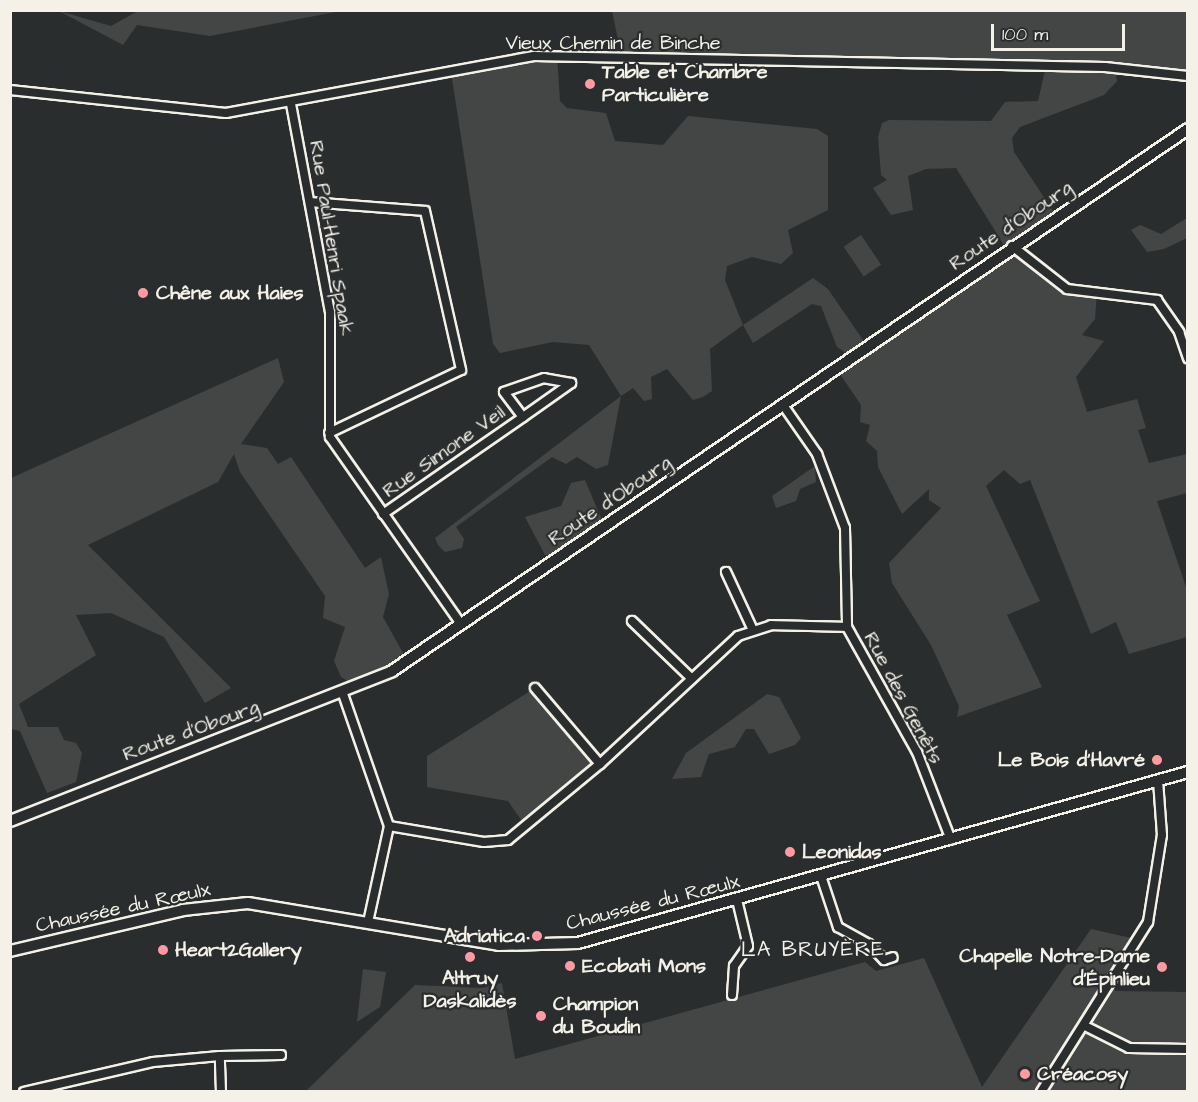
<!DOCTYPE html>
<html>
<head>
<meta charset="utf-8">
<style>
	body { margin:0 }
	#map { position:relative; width:1198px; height:1102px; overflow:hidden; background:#2a2d2e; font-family:"Architects Daughter",sans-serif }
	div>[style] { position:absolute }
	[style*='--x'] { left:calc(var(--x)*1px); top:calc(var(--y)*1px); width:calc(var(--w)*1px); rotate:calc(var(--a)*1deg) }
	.green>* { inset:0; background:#444645; transform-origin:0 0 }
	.roads { filter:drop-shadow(2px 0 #f4f1e8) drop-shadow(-2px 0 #f4f1e8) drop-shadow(0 2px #f4f1e8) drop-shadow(0 -2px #f4f1e8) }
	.minor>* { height:8px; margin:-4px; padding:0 4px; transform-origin:4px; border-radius:4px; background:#2a2d2e }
	.secondary>* { height:10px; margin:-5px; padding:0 5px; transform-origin:5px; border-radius:5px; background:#2a2d2e }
	.dots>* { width:16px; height:16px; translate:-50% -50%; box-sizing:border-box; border:3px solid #2a2d2e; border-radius:50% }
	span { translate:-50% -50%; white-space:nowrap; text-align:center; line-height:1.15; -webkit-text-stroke:4.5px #2a2d2e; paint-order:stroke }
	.street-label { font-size:20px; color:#f4f1e8 }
	.poi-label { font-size:20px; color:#f4f1e8; font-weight:700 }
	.left { translate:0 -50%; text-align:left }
	.right { translate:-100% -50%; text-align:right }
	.neighbourhood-label { font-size:21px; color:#f4f1e8; letter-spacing:1.5px }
	.frame { position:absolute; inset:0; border:12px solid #f4f1e8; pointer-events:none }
	.scale { position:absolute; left:991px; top:24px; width:134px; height:27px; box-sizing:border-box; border:3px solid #f4f1e8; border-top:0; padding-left:8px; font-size:18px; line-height:21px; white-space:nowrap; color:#f4f1e8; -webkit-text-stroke:4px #2a2d2e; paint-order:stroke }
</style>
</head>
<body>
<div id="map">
	<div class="green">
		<i style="clip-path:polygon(59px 11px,111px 26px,138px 11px,341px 11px,210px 36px,137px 25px,123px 45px)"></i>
		<i style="clip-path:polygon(612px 11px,1187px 11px,1187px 76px,1115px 71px,1117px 81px,1104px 95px,1020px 127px,1012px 138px,1014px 152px,1055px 214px,1013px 246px,1067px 289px,1097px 292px,1095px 319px,1082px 335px,1104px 341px,1076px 377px,1087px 412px,1137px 399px,1146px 428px,1138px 430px,1149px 463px,1187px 454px,1187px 493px,1157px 501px,1187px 590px,1187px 637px,1129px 654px,1116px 622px,1091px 634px,1030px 480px,1020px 484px,1004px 470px,986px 486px,1040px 601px,1007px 615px,1042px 687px,957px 717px,959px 706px,931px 645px,892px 583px,889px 563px,941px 508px,929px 500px,929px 489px,902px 514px,878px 467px,877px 451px,866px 441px,870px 425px,860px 422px,861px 405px,836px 368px,852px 357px,837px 347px,821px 306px,812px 304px,753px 343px,743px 325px,710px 349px,712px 391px,703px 397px,693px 400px,667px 369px,651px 377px,652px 399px,644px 401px,633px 388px,621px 396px,608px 465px,596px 469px,577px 457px,566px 464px,552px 457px,456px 527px,464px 539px,462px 548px,445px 552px,438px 545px,435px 538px,621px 396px,589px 345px,553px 342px,500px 353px,493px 344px,451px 72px,499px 59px,557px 56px,560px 101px,567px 108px,606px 113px,615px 141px,663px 145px,688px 116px,817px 129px,828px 136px,828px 210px,788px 230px,793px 253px,781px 264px,752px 257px,727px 266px,725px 280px,743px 325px,813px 278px,828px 289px,867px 346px,1007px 250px,956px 168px,926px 169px,908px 176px,913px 210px,891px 215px,873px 188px,887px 180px,881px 175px,878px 137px,882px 123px,889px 120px,991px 121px,1005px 102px,1038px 101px,1046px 66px,622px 58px)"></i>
		<i style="clip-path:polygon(1187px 218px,1187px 238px,1164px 249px,1147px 252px,1131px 230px,1140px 225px,1161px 234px)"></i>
		<i style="left:861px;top:235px;width:36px;height:21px;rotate:56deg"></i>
		<i style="clip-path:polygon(278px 358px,284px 382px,241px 444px,267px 448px,278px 464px,291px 457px,365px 568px,381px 557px,389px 594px,383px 617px,403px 653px,378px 673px,351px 683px,341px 677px,334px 661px,345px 627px,323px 618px,325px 596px,240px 472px,234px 454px,218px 482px,88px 545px,231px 688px,205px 703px,164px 637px,111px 613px,76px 615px,96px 655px,19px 704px,28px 727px,58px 727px,64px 740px,76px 743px,82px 753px,76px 782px,47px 793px,20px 731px,11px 729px,11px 478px)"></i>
		<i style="clip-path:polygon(815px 466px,816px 482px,800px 489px,796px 501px,776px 508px,772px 496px)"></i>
		<i style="clip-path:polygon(585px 480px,602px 520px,553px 556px,545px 555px,525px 517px,561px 506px,571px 483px)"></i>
		<i style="clip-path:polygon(535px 688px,600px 764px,526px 827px,508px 801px,427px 787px,427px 756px)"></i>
		<i style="clip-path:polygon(767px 694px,779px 697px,801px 738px,795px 745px,769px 754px,754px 729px,746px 729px,735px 747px,709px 754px,701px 777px,672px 779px,686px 753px)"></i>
		<i style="clip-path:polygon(1091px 929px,1140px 940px,1111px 986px,1116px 991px,1187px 992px,1187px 1091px,305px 1092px,415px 985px,482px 988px,502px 983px,515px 1059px,865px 962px,876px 971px,924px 958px,982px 1087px)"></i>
		<i style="clip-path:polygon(363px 969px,386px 972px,380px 1007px,357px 1022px)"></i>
	</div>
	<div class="roads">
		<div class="minor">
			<i style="--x:10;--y:90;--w:217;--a:6.1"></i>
			<i style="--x:226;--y:113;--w:313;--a:-10.5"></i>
			<i style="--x:534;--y:56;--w:571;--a:1.1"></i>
			<i style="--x:1105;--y:67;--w:83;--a:6.2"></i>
			<i style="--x:291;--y:104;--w:212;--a:79.4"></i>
			<i style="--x:330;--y:312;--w:125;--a:90"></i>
			<i style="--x:330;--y:437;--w:228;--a:55"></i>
			<i style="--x:310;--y:202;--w:115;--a:4.5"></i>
			<i style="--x:425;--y:211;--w:163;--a:77.2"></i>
			<i style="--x:461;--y:370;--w:146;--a:154.5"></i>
			<i style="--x:1012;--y:246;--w:70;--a:38"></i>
			<i style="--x:1067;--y:289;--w:91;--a:7"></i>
			<i style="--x:1157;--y:300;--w:39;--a:55"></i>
			<i style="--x:1179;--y:332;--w:28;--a:71"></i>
			<i style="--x:783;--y:405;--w:60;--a:55.2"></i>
			<i style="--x:817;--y:454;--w:79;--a:69.3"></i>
			<i style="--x:845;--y:528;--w:99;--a:88.8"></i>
			<i style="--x:847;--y:627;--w:143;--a:60.8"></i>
			<i style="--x:917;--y:752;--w:94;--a:68.9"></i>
			<i style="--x:383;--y:514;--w:170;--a:-34.7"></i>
			<i style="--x:523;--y:417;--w:59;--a:-35.3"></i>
			<i style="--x:571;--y:383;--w:27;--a:-170"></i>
			<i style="--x:544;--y:378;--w:42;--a:160.7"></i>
			<i style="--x:504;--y:392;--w:31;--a:53"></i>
			<i style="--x:726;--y:572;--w:62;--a:65.1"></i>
			<i style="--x:632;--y:621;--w:83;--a:44"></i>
			<i style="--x:535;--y:688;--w:100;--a:49.5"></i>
			<i style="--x:343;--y:694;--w:140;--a:70.8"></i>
			<i style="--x:389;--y:826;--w:98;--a:102.3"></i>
			<i style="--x:389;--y:826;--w:96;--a:9.6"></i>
			<i style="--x:484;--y:842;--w:24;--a:-5"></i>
			<i style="--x:508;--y:840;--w:119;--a:-39.6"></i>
			<i style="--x:600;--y:764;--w:188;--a:-42.8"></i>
			<i style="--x:738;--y:636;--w:35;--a:-18"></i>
			<i style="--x:771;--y:625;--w:76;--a:1.5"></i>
			<i style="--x:821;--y:876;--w:54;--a:71.6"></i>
			<i style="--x:838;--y:927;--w:35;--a:29"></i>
			<i style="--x:869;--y:944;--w:22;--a:47"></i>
			<i style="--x:884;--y:960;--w:9;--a:-18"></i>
			<i style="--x:732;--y:995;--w:29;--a:-86"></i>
			<i style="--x:734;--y:966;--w:24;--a:-55"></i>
			<i style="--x:748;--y:946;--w:47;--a:-103.4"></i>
			<i style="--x:1085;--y:1026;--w:49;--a:26.6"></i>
			<i style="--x:1129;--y:1048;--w:59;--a:1"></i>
			<i style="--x:24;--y:1092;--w:132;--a:-13.1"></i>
			<i style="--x:153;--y:1062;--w:67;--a:-5.1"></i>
			<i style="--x:221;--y:1092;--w:36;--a:-92"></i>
			<i style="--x:220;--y:1056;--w:61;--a:-0.9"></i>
			<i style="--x:1041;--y:1092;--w:201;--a:-57.8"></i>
			<i style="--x:1148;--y:922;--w:88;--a:-80.9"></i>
			<i style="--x:1162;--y:835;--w:55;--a:-94.2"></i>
		</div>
		<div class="secondary">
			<i style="--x:10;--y:821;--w:410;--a:-21.4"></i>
			<i style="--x:392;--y:671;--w:963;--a:-34.25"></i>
			<i style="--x:10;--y:951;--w:178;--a:-13.3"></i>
			<i style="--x:183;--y:910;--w:65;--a:-6.1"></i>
			<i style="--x:248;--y:903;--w:254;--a:9.5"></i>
			<i style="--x:499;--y:945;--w:79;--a:-1.5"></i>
			<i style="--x:578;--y:943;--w:634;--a:-15.66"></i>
		</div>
	</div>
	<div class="dots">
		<i style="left:590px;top:84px;background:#ff9aa2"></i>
		<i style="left:143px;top:293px;background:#ff9aa2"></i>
		<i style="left:1157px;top:760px;background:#ff9aa2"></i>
		<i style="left:790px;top:852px;background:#ff9aa2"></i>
		<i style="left:537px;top:936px;background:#ff9aa2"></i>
		<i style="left:163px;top:950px;background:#ff9aa2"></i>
		<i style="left:470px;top:957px;background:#ff9aa2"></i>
		<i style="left:570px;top:966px;background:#ff9aa2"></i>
		<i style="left:1162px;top:967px;background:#ff9aa2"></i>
		<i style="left:541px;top:1016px;background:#ff9aa2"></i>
		<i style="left:1025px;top:1074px;background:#ff9aa2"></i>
	</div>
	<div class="street-label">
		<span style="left:613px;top:43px">Vieux Chemin de Binche</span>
		<span style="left:1011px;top:226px;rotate:-34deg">Route d'Obourg</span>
		<span style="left:331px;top:238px;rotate:81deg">Rue Paul-Henri Spaak</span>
		<span style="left:444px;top:452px;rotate:-35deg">Rue Simone Veil</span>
		<span style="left:610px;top:501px;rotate:-34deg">Route d'Obourg</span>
		<span style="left:903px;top:698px;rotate:62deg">Rue des Genêts</span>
		<span style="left:191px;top:731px;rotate:-20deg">Route d'Obourg</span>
		<span style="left:653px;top:903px;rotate:-14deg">Chaussée du Rœulx</span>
		<span style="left:123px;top:908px;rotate:-12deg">Chaussée du Rœulx</span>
	</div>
	<div class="poi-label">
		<span class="left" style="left:602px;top:84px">Table et Chambre<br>Particulière</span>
		<span class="left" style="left:156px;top:293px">Chêne aux Haies</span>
		<span class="right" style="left:1145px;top:760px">Le Bois d'Havré</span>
		<span class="left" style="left:802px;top:852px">Leonidas</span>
		<span class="right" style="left:525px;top:936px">Adriatica</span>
		<span class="left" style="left:175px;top:950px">Heart2Gallery</span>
		<span class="right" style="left:1150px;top:968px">Chapelle Notre-Dame<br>d'Épinlieu</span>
		<span class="left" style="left:582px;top:966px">Ecobati Mons</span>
		<span style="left:470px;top:990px">Altruy<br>Daskalidès</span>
		<span class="left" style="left:553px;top:1016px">Champion<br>du Boudin</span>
		<span class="left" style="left:1037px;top:1074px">Créacosy</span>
	</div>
	<div class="neighbourhood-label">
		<span style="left:813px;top:950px">LA BRUYÈRE</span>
	</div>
	<div class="frame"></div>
	<div class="scale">100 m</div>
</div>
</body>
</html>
